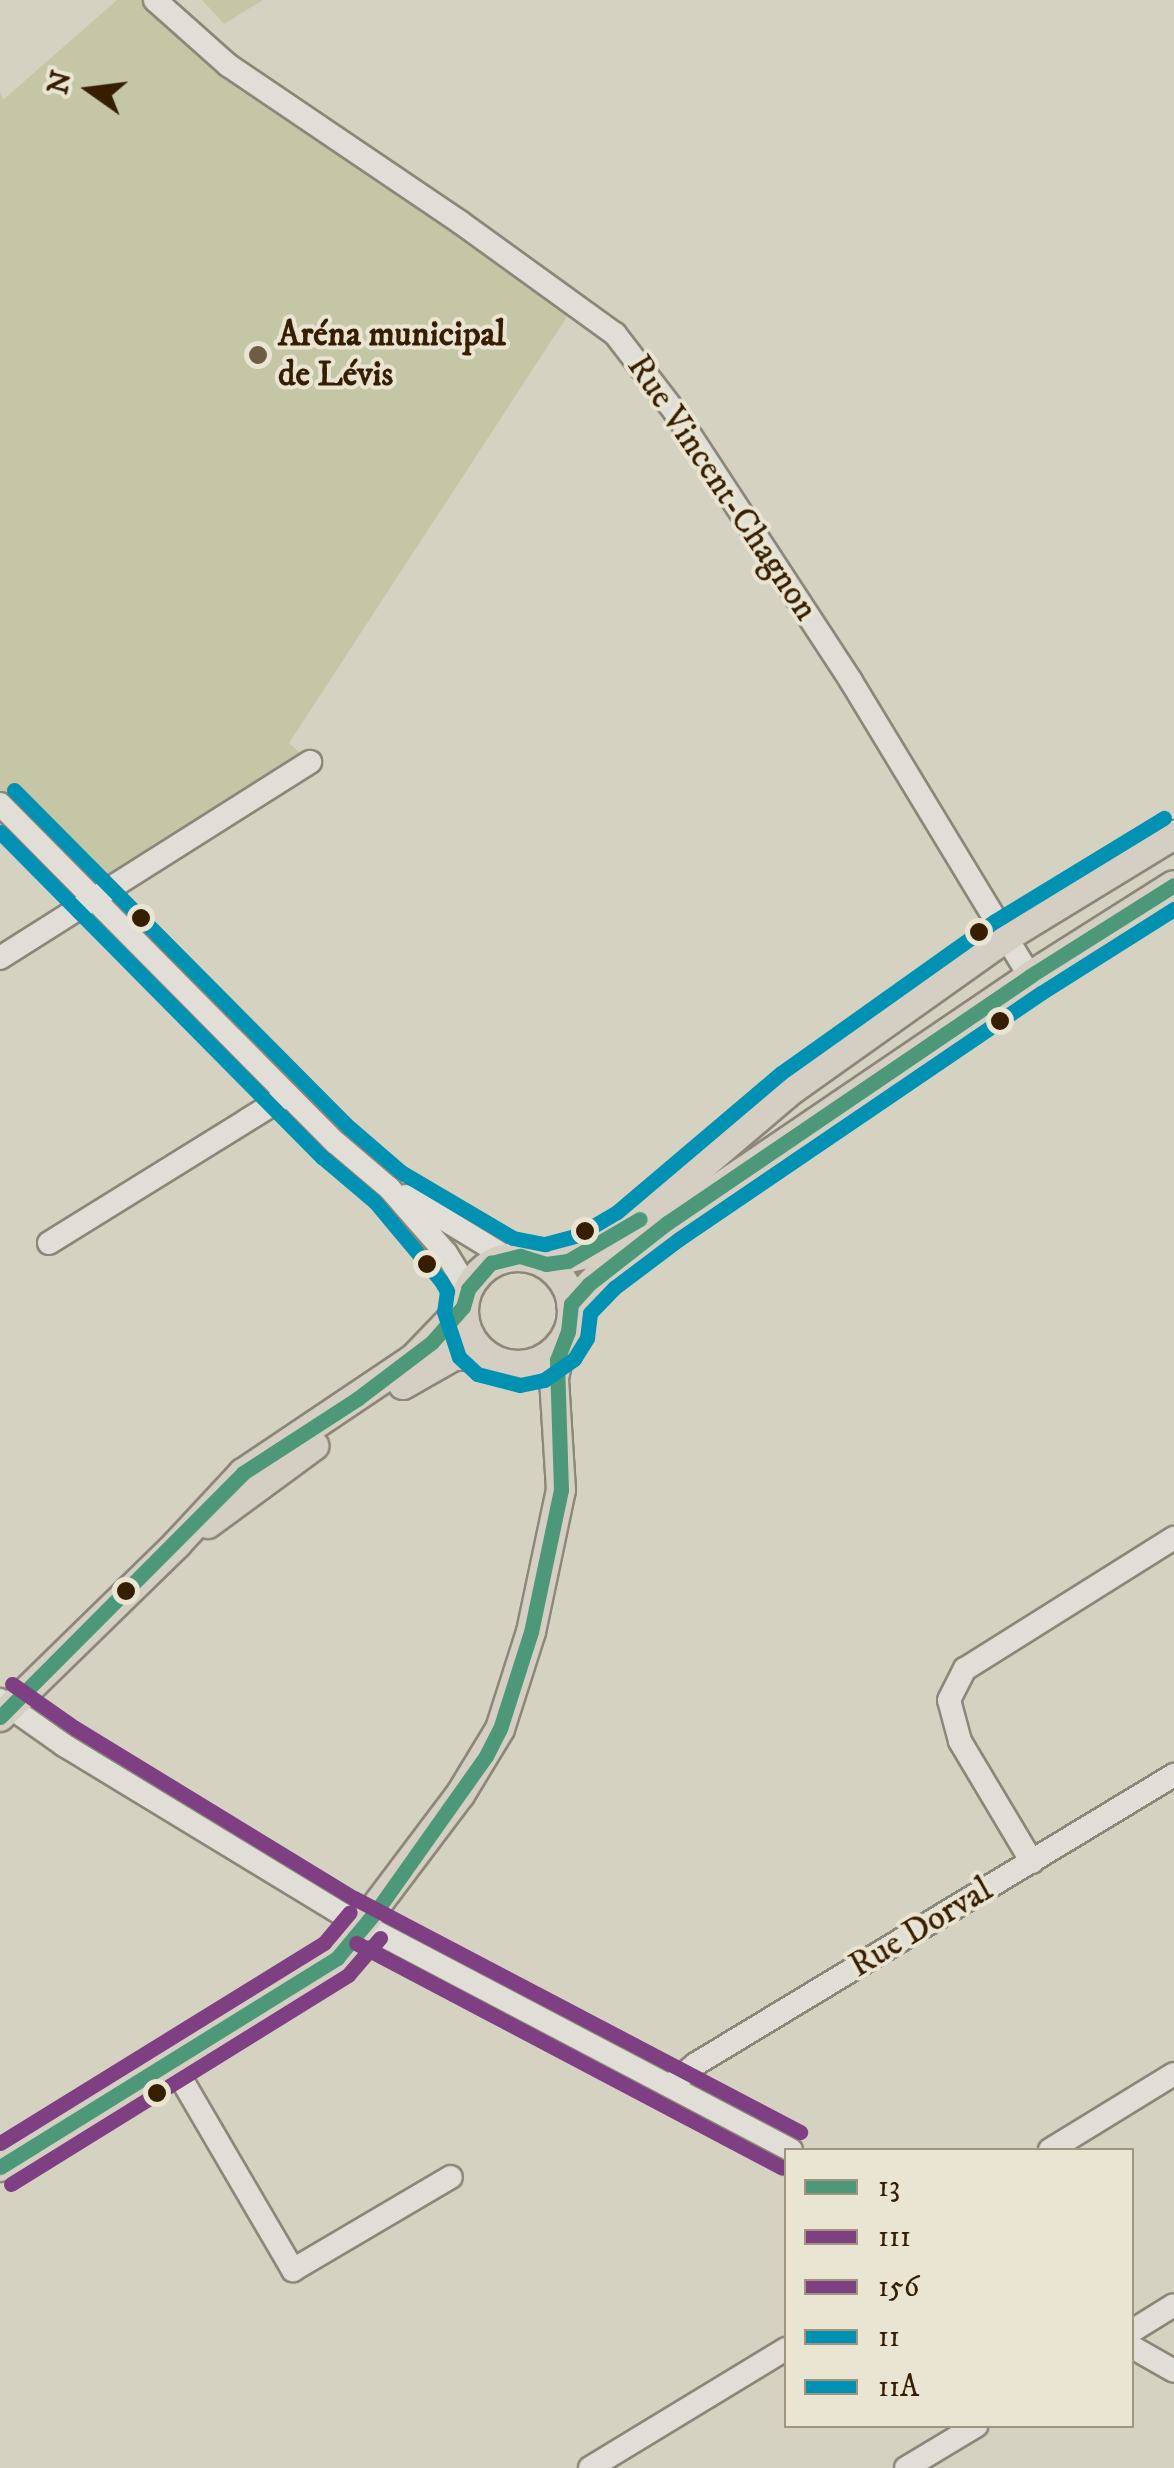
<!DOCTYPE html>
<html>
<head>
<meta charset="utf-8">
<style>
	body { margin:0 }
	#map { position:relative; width:1174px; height:2468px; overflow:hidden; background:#d6d2c2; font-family:"IM FELL DW Pica",serif }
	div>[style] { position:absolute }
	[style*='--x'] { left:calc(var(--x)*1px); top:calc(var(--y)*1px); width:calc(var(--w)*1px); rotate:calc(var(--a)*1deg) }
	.green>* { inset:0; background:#c4c6a5 }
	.roads { filter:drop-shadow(2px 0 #8c8779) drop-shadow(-2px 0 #8c8779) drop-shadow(0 2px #8c8779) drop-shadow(0 -2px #8c8779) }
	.minor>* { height:22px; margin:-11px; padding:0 11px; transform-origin:11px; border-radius:11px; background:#e0ded6 }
	.major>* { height:28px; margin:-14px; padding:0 14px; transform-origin:14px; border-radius:14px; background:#d4cfc2 }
	.major>.ring { margin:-14px; padding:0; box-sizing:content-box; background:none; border:28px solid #d4cfc2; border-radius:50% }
	.bus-1>* { height:15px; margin:-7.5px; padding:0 7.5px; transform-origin:7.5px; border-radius:7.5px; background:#4c9878 }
	.bus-2>* { height:15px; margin:-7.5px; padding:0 7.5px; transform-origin:7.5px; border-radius:7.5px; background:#7e4082 }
	.bus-3>* { height:15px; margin:-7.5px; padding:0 7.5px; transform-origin:7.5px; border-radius:7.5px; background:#7e4082 }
	.bus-4>* { height:15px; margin:-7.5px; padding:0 7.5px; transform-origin:7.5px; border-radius:7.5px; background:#0091b3 }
	.bus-5>* { height:15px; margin:-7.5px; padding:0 7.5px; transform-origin:7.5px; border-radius:7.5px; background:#0091b3 }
	.dots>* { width:28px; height:28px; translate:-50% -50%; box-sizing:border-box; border:5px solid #eae5d2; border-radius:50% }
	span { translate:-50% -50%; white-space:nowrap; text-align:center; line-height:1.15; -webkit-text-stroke:8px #eae5d2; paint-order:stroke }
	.poi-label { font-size:35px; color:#361e00; font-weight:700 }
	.left { translate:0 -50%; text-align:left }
	.street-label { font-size:35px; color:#361e00 }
	.legend { position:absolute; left:784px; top:2148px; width:350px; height:280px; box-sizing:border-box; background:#eae5d2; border:2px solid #a2957e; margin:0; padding:12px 18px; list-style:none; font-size:30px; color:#361e00 }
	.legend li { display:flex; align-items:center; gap:20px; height:50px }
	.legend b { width:50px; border:2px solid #a2957e }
	.north { position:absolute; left:40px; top:40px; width:100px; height:100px; -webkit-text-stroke:8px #eae5d2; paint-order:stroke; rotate:284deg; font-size:28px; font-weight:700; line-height:40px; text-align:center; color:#361e00 }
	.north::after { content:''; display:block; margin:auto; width:35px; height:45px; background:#361e00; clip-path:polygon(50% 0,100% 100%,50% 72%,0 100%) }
</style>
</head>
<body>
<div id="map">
	<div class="green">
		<i style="clip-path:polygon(117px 0,155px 0,576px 303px,289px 743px,310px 762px,94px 901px,0 804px,0 92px,3px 100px)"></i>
		<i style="clip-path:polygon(202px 0,263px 0,224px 24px)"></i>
	</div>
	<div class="roads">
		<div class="minor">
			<i style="--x:155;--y:0;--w:98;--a:41.7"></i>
			<i style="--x:228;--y:65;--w:280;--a:34.1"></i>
			<i style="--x:460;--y:222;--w:191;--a:35.9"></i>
			<i style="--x:615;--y:334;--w:98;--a:52.4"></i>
			<i style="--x:675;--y:412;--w:321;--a:56.8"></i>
			<i style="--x:851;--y:681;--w:345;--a:58.8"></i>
			<i style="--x:0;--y:804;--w:477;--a:45.3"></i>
			<i style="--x:336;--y:1143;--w:70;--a:40.3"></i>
			<i style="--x:389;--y:1188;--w:86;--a:48.8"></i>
			<i style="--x:446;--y:1253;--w:42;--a:58.6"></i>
			<i style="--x:0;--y:958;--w:367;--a:-32.3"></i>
			<i style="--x:406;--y:1196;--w:117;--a:31.4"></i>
			<i style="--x:49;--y:1243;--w:281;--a:-31.8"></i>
			<i style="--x:0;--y:1700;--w:78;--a:35.1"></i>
			<i style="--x:64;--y:1745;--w:328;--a:31.3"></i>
			<i style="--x:344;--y:1915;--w:505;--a:27.73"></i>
			<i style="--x:1032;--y:1862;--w:141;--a:-120.8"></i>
			<i style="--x:960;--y:1741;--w:42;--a:-105"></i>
			<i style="--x:949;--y:1700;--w:35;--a:-63"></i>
			<i style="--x:965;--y:1669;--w:247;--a:-32.1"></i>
			<i style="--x:172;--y:2063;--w:240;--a:59.7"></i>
			<i style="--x:293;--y:2270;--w:183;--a:-30.5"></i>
			<i style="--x:671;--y:2085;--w:33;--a:-40"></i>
			<i style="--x:696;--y:2064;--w:559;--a:-31.16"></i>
			<i style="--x:1050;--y:2150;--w:145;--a:-31.5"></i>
			<i style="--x:1132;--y:2331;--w:49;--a:-31.8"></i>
			<i style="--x:1132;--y:2347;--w:48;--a:29.7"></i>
			<i style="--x:590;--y:2468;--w:229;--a:-31.3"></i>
			<i style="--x:906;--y:2468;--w:82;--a:-31"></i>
		</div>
		<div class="major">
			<i class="ring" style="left:464px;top:1257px;width:80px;height:80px"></i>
			<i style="--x:546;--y:1264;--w:41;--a:-14"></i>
			<i style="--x:586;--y:1254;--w:50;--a:-31.2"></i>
			<i style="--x:629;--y:1228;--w:215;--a:-40.3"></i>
			<i style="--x:793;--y:1089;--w:262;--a:-35.4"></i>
			<i style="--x:1007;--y:937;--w:196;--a:-31.4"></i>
			<i style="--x:571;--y:1304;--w:43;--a:-45.9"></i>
			<i style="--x:601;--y:1273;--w:83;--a:-37.1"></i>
			<i style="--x:667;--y:1223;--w:439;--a:-34.2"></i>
			<i style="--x:1030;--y:976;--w:170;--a:-32.3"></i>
			<i style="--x:403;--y:1385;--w:59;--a:-29.6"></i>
			<i style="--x:454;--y:1356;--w:32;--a:0"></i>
			<i style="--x:208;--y:1524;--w:132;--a:-36.3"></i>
			<i style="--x:0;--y:1717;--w:248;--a:-44.3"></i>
			<i style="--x:177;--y:1544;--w:97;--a:-47.1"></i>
			<i style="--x:243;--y:1473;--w:206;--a:-33.9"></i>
			<i style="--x:414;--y:1358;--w:71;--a:-46.1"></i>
			<i style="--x:0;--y:2167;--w:397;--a:-31.8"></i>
			<i style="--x:337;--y:1958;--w:204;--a:-53"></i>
			<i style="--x:460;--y:1795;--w:77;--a:-58.8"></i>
			<i style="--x:500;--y:1729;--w:102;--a:-72.3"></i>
			<i style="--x:531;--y:1632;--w:145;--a:-78.1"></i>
			<i style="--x:561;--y:1490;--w:112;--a:-93.6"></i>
			<i style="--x:554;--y:1378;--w:35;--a:-78"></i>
		</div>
	</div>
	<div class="bus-1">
		<i style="--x:0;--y:1717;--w:344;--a:-45.1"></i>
		<i style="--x:243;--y:1473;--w:136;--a:-33"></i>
		<i style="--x:357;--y:1399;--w:94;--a:-37.2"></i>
		<i style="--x:432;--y:1342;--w:47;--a:-48.5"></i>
		<i style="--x:463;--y:1307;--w:19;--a:-74"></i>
		<i style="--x:468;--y:1289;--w:35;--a:-49"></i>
		<i style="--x:491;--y:1263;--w:30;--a:-14"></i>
		<i style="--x:520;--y:1256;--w:27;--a:17"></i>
		<i style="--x:546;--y:1264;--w:22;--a:-8"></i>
		<i style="--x:568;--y:1261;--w:83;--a:-30.3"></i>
		<i style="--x:0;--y:2167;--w:397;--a:-31.8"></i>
		<i style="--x:337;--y:1958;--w:62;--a:-50.2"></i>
		<i style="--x:377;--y:1910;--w:189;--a:-54.7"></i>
		<i style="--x:486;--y:1756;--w:30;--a:-63"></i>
		<i style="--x:500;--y:1729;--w:102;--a:-72.3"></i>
		<i style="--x:531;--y:1632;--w:145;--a:-78.1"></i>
		<i style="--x:561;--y:1490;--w:130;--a:-91.8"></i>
		<i style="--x:557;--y:1360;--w:30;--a:-69"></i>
		<i style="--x:568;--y:1332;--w:28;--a:-84"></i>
		<i style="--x:571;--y:1304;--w:27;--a:-48"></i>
		<i style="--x:589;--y:1284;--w:99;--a:-38"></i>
		<i style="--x:667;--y:1223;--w:439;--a:-34.2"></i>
		<i style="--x:1030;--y:976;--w:170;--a:-32.3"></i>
	</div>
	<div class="bus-2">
		<i style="--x:356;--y:1943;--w:482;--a:27.8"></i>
		<i style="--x:11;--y:2184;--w:397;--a:-31.8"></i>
		<i style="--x:348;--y:1975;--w:49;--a:-49.1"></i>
	</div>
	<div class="bus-3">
		<i style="--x:12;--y:1684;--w:77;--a:34.9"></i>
		<i style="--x:75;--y:1728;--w:327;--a:31.4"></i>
		<i style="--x:354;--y:1898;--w:504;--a:27.68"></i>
		<i style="--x:0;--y:2143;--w:381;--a:-31.7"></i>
		<i style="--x:324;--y:1943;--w:40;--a:-50"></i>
	</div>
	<div class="bus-4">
		<i style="--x:0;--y:832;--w:458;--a:45.3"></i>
		<i style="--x:322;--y:1157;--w:70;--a:40.3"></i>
		<i style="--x:375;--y:1202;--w:103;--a:50.1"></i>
		<i style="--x:441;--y:1281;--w:12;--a:59"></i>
		<i style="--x:447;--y:1291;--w:21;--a:98"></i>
		<i style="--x:444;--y:1312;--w:47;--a:71.6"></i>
		<i style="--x:459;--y:1357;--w:25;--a:43"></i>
		<i style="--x:477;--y:1374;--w:44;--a:14.3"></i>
		<i style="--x:520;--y:1385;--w:25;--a:-12"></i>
		<i style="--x:544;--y:1380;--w:37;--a:-35"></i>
		<i style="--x:574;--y:1359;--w:25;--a:-58"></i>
		<i style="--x:587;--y:1338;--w:25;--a:-83"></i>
		<i style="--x:590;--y:1313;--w:35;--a:-46"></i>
		<i style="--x:614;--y:1288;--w:81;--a:-37"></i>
		<i style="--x:679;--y:1239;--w:438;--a:-34.2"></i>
		<i style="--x:1041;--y:993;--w:157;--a:-32.3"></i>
	</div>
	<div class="bus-5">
		<i style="--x:14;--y:790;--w:477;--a:45.2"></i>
		<i style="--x:350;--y:1128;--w:67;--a:40.8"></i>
		<i style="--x:401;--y:1172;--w:130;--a:30.5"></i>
		<i style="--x:513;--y:1238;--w:33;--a:11"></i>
		<i style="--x:545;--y:1244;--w:34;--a:-15"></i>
		<i style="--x:578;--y:1235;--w:45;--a:-30.5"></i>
		<i style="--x:617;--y:1212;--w:215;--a:-40.3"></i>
		<i style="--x:781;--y:1073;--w:262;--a:-35.4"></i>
		<i style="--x:995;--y:921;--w:198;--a:-31.4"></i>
	</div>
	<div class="dots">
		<i style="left:258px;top:355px;background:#6e5d44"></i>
		<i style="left:141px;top:918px;background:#361e00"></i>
		<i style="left:979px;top:932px;background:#361e00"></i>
		<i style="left:1000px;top:1021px;background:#361e00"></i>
		<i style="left:585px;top:1231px;background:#361e00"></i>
		<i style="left:427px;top:1264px;background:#361e00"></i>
		<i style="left:126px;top:1591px;background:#361e00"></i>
		<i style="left:157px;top:2093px;background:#361e00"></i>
	</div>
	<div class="poi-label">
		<span class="left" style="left:278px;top:355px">Aréna municipal<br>de Lévis</span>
	</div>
	<div class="street-label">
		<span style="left:722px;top:488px;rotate:56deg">Rue Vincent-Chagnon</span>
		<span style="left:921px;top:1928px;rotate:-31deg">Rue Dorval</span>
	</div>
	<ul class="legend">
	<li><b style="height:12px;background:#4c9878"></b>13</li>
	<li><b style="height:12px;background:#7e4082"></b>111</li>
	<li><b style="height:12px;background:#7e4082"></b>156</li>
	<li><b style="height:12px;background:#0091b3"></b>11</li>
	<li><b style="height:12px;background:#0091b3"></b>11A</li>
	</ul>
	<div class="north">N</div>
</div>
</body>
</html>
